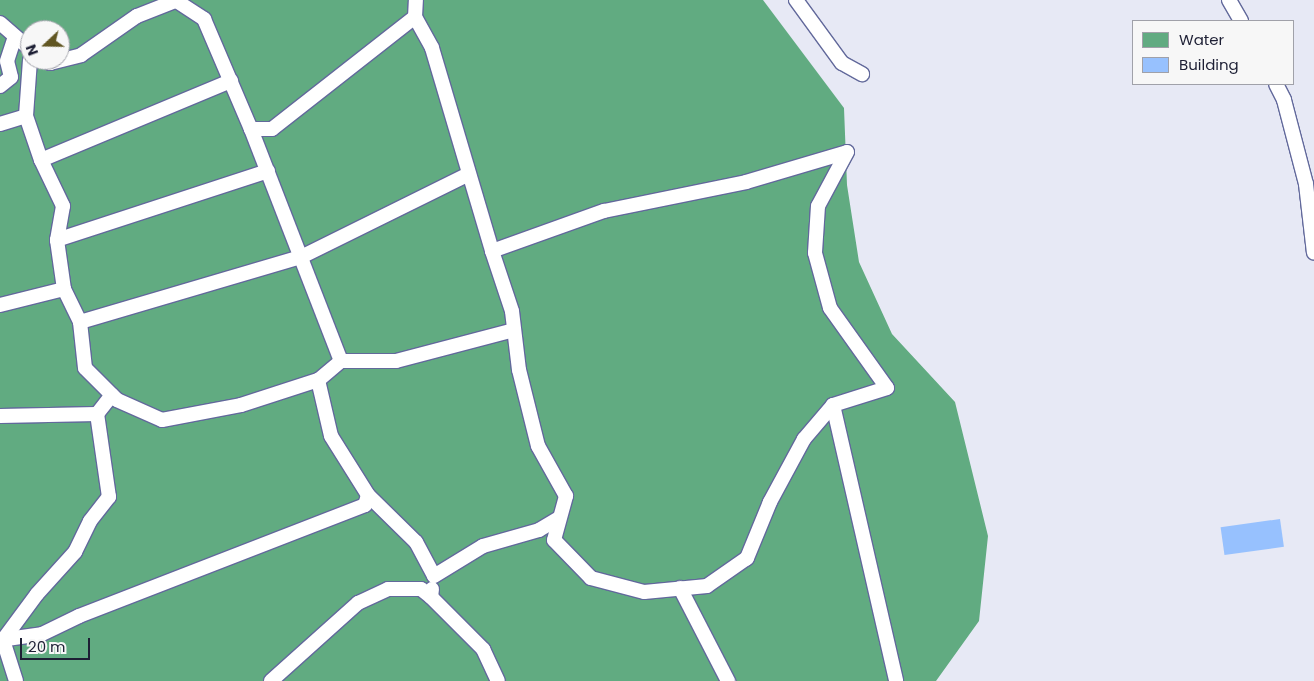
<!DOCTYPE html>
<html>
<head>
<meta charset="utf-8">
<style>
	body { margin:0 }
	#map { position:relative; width:1314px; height:681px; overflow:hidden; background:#e7e9f5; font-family:Poppins,sans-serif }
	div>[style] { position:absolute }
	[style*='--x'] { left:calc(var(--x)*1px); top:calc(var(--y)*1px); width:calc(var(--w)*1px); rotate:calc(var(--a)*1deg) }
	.water>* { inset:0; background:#61ab81 }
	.building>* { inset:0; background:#97c1fe; transform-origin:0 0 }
	.roads { filter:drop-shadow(1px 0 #62699b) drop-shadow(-1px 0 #62699b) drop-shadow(0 1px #62699b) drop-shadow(0 -1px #62699b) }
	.lane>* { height:14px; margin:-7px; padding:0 7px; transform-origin:7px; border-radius:7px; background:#fff }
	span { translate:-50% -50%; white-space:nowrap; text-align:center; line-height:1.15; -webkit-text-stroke:4.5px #f7f7f7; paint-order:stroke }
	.legend { position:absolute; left:1132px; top:20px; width:162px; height:65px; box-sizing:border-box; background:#f7f7f7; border:1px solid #a0a1a9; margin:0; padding:6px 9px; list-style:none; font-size:15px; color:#1d1f34 }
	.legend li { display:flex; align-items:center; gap:10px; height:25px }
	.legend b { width:25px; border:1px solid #a0a1a9 }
	.north { position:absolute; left:20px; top:20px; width:50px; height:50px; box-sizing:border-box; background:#f7f7f7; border:1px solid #a0a1a9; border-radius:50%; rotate:249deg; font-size:14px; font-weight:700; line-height:20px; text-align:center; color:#1d1f34 }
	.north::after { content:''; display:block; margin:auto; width:18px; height:22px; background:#615622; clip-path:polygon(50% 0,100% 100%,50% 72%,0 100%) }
	.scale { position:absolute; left:20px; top:638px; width:70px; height:22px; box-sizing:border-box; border:2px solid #1d1f34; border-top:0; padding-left:6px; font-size:15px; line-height:18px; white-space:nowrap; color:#1d1f34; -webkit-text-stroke:4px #f7f7f7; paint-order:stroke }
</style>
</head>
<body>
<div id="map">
	<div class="water">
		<i style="clip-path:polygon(evenodd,0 0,763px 0,844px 108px,847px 185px,859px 262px,892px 334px,955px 402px,988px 536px,979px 621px,936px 681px,0 681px,0 0,30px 30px,60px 30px,60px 60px,30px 60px,30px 30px)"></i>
	</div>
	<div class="building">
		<i style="left:1280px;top:519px;width:28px;height:60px;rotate:82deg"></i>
	</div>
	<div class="roads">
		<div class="lane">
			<i style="--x:175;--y:0;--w:35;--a:33"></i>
			<i style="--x:204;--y:19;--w:120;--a:66.9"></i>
			<i style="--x:251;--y:129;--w:21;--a:0"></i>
			<i style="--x:272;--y:129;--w:182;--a:-38.1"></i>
			<i style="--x:415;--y:17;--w:17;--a:-87"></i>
			<i style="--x:796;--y:0;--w:78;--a:53.9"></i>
			<i style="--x:842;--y:63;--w:23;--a:29"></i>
			<i style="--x:1229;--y:0;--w:24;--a:60"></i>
			<i style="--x:415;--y:17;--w:35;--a:61"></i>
			<i style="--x:432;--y:48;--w:212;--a:73.5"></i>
			<i style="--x:492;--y:251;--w:119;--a:-19.7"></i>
			<i style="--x:604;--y:211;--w:145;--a:-11.5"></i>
			<i style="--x:746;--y:182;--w:105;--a:-16.5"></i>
			<i style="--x:847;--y:152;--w:61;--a:118.2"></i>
			<i style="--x:818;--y:206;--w:47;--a:93.7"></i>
			<i style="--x:815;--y:253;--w:57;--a:74.7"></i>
			<i style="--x:830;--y:308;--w:98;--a:54.5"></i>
			<i style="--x:887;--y:388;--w:57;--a:162.5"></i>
			<i style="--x:833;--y:405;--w:45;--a:130.5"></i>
			<i style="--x:804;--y:439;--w:72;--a:118.4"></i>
			<i style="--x:770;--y:502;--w:61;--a:112.3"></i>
			<i style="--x:747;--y:558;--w:49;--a:145"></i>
			<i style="--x:707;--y:586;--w:63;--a:174.6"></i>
			<i style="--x:644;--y:592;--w:55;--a:-165.2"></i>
			<i style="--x:591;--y:578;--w:53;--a:-134.2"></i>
			<i style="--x:554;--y:540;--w:46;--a:-74.7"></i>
			<i style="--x:566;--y:496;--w:57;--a:-119.2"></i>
			<i style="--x:538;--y:446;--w:78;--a:-104"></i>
			<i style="--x:519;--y:370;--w:59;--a:-96.8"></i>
			<i style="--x:512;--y:311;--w:63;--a:-108.4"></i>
			<i style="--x:0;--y:23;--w:40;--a:41"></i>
			<i style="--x:30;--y:60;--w:56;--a:94.1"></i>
			<i style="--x:26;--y:116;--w:46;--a:71.2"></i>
			<i style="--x:41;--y:160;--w:206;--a:-22.6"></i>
			<i style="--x:45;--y:60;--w:6;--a:31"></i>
			<i style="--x:50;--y:63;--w:32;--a:-14"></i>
			<i style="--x:81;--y:55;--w:68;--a:-34.9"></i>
			<i style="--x:137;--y:16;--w:41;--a:-21.5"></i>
			<i style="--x:1276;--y:84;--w:18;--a:63"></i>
			<i style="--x:1284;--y:100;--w:87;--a:75.3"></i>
			<i style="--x:1306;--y:184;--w:69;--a:83.4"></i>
			<i style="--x:0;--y:86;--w:14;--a:-39"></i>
			<i style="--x:11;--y:77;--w:16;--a:-104"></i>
			<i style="--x:7;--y:61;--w:23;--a:-72"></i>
			<i style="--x:0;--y:124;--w:27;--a:-17"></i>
			<i style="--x:251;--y:129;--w:249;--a:68.8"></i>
			<i style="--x:41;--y:160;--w:51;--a:64.4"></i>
			<i style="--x:63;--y:206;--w:35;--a:100"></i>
			<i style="--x:268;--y:171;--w:222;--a:161.9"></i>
			<i style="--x:57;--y:240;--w:49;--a:81.9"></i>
			<i style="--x:64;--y:289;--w:37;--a:64"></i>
			<i style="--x:80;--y:322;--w:230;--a:-16.4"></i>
			<i style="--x:301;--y:257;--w:187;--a:-26.3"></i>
			<i style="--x:0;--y:305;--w:66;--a:-14"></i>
			<i style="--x:80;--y:322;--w:46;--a:83.8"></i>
			<i style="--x:85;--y:368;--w:45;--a:45"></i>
			<i style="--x:117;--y:400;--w:49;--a:24"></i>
			<i style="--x:162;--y:420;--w:80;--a:-10.8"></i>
			<i style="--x:241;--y:405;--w:81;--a:-18"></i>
			<i style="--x:514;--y:330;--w:122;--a:165.3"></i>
			<i style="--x:396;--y:361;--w:55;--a:180"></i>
			<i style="--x:341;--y:361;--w:30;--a:140"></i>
			<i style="--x:318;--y:380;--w:57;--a:76.9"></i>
			<i style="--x:331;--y:436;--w:70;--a:57.9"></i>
			<i style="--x:368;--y:495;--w:67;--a:44.4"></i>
			<i style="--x:416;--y:542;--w:38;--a:62"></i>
			<i style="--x:434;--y:576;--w:57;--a:-31.5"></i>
			<i style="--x:483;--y:546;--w:58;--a:-15.9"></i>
			<i style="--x:539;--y:530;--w:23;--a:-31"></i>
			<i style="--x:833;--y:405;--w:283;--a:77.1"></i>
			<i style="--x:0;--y:416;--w:97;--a:-1.2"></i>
			<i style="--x:680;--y:588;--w:105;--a:62.7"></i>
			<i style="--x:432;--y:589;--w:8;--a:97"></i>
			<i style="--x:431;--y:597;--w:74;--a:45"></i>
			<i style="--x:483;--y:649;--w:35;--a:65"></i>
			<i style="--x:0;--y:640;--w:42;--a:-8.1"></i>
			<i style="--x:42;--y:634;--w:41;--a:-25.9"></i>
			<i style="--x:79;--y:616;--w:307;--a:-21.2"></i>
			<i style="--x:365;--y:505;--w:10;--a:-73"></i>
			<i style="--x:3;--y:640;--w:57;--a:-53.5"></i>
			<i style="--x:37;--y:594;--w:57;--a:-47.9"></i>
			<i style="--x:75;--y:552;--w:34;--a:-64"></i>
			<i style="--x:90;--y:521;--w:31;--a:-52"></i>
			<i style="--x:109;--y:497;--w:84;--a:-98.2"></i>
			<i style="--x:97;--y:414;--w:24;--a:-52"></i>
			<i style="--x:3;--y:640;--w:43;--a:72.4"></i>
			<i style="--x:271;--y:681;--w:117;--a:-41.9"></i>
			<i style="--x:358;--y:603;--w:33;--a:-25"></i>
			<i style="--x:388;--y:589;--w:33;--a:0"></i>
			<i style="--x:421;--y:589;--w:13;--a:39"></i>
		</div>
	</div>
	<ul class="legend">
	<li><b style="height:14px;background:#61ab81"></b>Water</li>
	<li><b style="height:14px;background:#97c1fe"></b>Building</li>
	</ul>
	<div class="north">N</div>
	<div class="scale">20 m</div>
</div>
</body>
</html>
